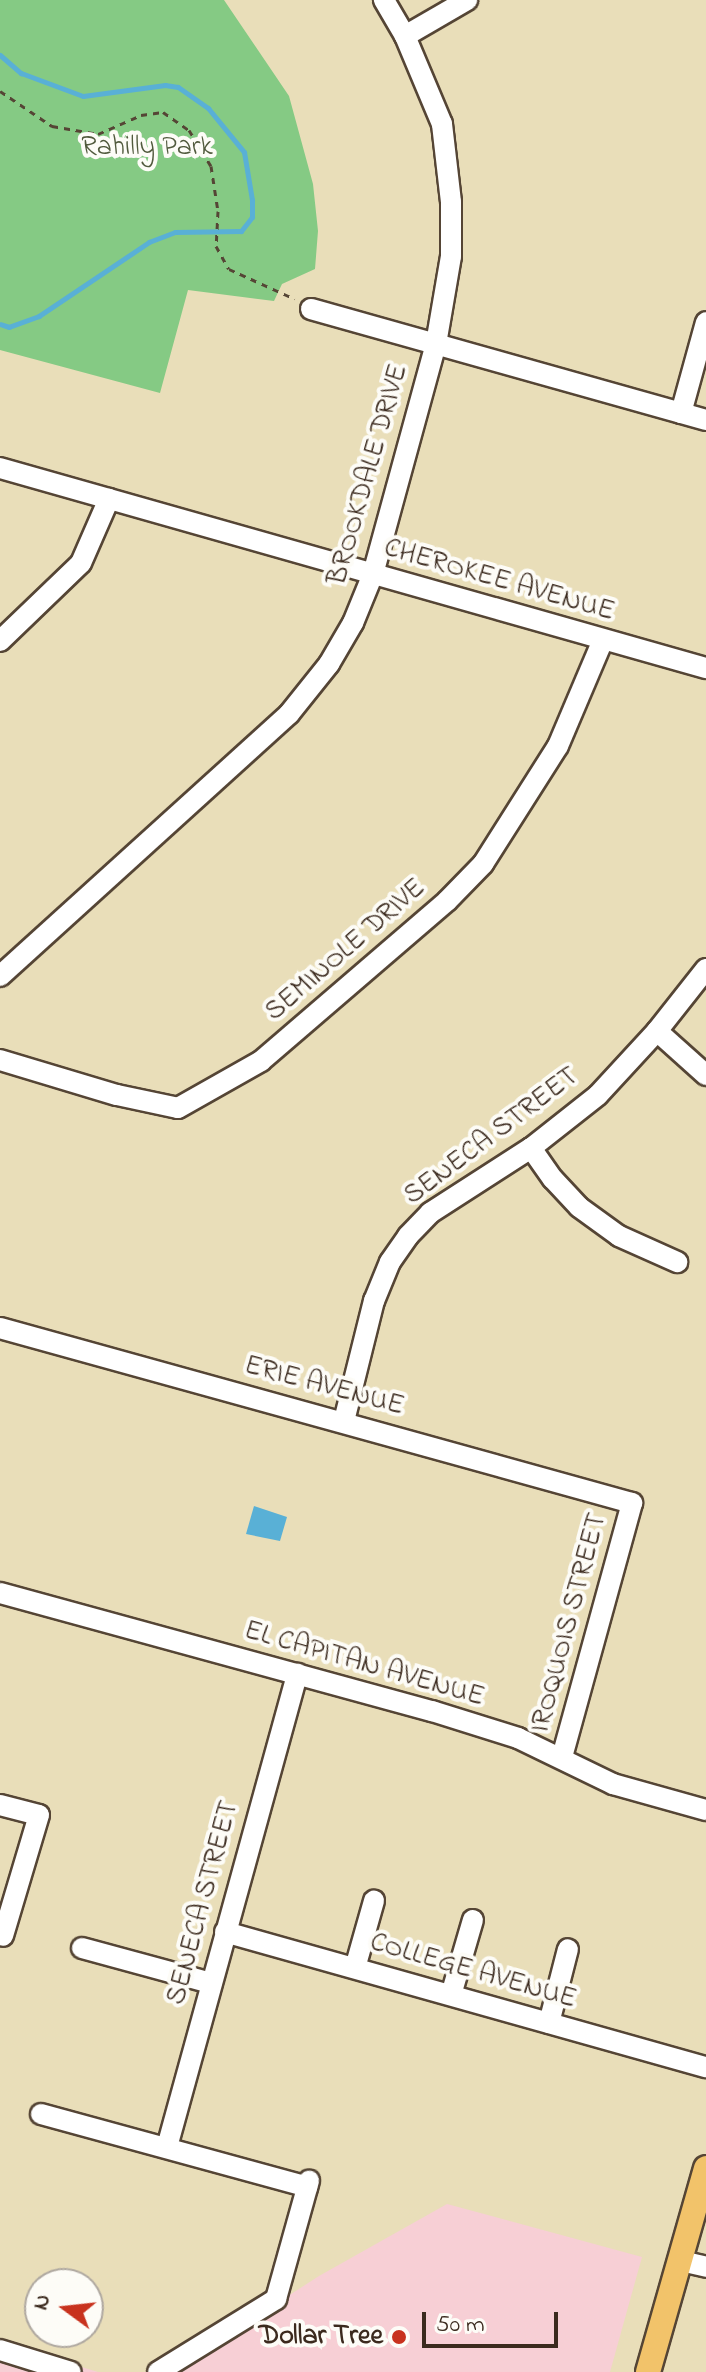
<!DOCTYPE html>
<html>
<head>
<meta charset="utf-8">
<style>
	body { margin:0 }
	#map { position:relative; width:706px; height:2372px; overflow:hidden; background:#e9deb9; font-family:"Indie Flower",sans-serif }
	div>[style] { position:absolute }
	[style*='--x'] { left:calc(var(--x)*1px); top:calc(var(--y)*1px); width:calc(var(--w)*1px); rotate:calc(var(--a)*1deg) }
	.built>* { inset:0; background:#f7cfd5 }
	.green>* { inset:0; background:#85ca84 }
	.water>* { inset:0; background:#59b0d6 }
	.stream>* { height:5px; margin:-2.5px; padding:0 2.5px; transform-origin:2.5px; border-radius:2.5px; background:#59b0d6 }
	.path>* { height:3px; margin-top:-1.5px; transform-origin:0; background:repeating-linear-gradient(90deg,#554535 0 6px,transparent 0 12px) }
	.roads { filter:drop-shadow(2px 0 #554535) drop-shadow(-2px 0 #554535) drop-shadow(0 2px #554535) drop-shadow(0 -2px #554535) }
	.minor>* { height:20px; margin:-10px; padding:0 10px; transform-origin:10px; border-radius:10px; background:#fff }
	.major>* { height:24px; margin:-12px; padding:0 12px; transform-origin:12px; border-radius:12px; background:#f2c36a }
	.dots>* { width:22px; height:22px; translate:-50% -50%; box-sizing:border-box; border:4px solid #fdfcf7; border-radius:50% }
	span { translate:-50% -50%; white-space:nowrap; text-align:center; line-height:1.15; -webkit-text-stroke:8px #fdfcf7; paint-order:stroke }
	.park-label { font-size:28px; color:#515a3d }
	.street-label { font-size:28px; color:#3b2a1e }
	.poi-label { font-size:28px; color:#3b2a1e; font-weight:700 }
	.right { translate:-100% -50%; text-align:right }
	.north { position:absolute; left:24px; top:2268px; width:80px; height:80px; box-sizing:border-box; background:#fdfcf7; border:2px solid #afa8a0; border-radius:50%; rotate:285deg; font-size:22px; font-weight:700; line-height:32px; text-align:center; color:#3b2a1e }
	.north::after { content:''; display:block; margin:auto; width:28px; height:36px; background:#c8321e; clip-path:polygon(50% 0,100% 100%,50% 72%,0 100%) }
	.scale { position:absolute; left:422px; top:2312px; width:136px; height:36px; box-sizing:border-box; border:4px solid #3b2a1e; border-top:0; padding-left:10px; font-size:24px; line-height:28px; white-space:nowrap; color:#3b2a1e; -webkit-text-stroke:6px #fdfcf7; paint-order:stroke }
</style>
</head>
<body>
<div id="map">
	<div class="built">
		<i style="clip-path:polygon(447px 2204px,642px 2257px,610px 2372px,170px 2372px,319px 2276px)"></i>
		<i style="clip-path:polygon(0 2342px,98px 2372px,0 2372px)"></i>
	</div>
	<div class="green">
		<i style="clip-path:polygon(0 0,224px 0,289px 96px,313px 184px,318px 231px,315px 269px,282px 284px,274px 301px,188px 290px,160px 393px,0 350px)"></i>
	</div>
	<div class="water">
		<i style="clip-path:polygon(254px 1506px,287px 1517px,280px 1541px,246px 1534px)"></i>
	</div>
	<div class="stream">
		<i style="--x:0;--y:55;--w:28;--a:41"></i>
		<i style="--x:21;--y:73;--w:66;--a:20.4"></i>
		<i style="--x:83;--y:96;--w:83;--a:-7.6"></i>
		<i style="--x:165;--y:85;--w:13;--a:9"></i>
		<i style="--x:178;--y:87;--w:37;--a:35"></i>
		<i style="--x:208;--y:108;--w:57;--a:50.7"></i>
		<i style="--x:244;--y:152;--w:49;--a:80.5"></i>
		<i style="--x:252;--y:200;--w:17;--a:90"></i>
		<i style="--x:252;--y:217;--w:18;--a:128"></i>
		<i style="--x:241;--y:231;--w:66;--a:179.1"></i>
		<i style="--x:175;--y:232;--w:28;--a:159"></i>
		<i style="--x:149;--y:242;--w:133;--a:146.1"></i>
		<i style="--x:39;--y:316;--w:32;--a:160"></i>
		<i style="--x:9;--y:327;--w:9;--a:-162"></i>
	</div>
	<div class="path">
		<i style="--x:0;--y:91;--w:63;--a:33.9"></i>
		<i style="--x:52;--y:126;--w:47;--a:9.9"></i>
		<i style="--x:98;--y:134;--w:47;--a:-23.8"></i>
		<i style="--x:141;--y:115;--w:22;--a:-8"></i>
		<i style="--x:163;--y:112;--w:32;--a:35"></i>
		<i style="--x:189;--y:130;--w:42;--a:58.6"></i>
		<i style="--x:211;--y:166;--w:46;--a:81.2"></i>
		<i style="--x:218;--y:211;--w:35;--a:93"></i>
		<i style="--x:216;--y:246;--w:26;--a:61"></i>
		<i style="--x:229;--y:269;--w:72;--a:24.4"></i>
	</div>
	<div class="roads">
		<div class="minor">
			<i style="--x:405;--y:36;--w:72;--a:-30.1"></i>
			<i style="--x:311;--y:309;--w:410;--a:15.7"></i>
			<i style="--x:681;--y:413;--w:94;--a:-74.6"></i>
			<i style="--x:0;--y:468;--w:734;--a:15.82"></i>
			<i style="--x:0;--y:641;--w:112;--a:-43.9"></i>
			<i style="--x:81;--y:563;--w:70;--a:-66.4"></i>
			<i style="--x:0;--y:976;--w:390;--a:-42.2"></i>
			<i style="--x:289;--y:714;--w:64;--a:-51.3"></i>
			<i style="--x:329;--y:664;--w:48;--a:-59.7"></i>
			<i style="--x:353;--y:623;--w:53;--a:-67.8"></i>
			<i style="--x:373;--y:574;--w:238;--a:-74.7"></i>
			<i style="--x:436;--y:344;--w:89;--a:-80.3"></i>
			<i style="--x:451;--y:256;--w:54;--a:-90"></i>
			<i style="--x:451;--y:202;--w:79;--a:-96.6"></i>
			<i style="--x:442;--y:124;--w:95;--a:-112.8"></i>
			<i style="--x:405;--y:36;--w:42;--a:-120.3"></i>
			<i style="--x:657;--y:1031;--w:66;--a:41.9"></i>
			<i style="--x:0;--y:1060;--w:122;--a:16.7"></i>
			<i style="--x:117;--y:1095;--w:62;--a:12"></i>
			<i style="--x:178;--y:1108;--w:95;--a:-29.5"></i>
			<i style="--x:261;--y:1061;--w:245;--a:-40.7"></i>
			<i style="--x:447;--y:901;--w:52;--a:-45.8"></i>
			<i style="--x:483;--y:864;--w:140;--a:-57.6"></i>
			<i style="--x:558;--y:746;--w:115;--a:-67"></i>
			<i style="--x:531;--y:1148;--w:38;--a:55"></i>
			<i style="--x:553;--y:1179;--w:38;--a:47"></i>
			<i style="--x:579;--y:1207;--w:49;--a:35.9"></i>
			<i style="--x:619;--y:1236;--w:64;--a:24.1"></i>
			<i style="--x:0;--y:1328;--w:656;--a:15.48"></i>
			<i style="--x:632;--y:1503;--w:263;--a:105.4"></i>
			<i style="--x:344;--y:1421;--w:124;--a:-76"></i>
			<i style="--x:374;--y:1301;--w:42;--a:-67.7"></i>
			<i style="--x:390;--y:1262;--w:32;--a:-55"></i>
			<i style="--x:408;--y:1236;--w:32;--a:-46"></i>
			<i style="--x:430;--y:1213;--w:120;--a:-32.8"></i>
			<i style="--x:531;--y:1148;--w:85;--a:-38.3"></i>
			<i style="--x:598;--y:1095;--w:87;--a:-47.3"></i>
			<i style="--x:657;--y:1031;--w:79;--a:-51.7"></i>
			<i style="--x:0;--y:1593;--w:448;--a:15.3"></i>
			<i style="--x:432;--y:1711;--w:90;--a:17.4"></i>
			<i style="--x:518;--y:1738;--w:106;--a:25.8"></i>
			<i style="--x:613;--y:1784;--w:97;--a:15.6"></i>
			<i style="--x:0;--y:1805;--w:40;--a:14.4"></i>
			<i style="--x:39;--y:1815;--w:126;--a:106.6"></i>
			<i style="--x:225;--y:1932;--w:500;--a:15.7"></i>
			<i style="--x:82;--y:1948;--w:134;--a:15.2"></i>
			<i style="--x:355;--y:1968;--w:70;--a:-74.2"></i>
			<i style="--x:451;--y:1995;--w:78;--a:-73.7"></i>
			<i style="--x:549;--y:2023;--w:76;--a:-75.6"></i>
			<i style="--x:41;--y:2114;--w:276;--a:15.3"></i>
			<i style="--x:167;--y:2147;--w:491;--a:-74.6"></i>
			<i style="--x:681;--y:2261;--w:26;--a:13"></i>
			<i style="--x:0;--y:2350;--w:74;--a:17.2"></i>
			<i style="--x:158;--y:2372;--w:139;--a:-31.7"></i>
			<i style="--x:276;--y:2299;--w:123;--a:-74.4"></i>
		</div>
		<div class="major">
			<i style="--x:648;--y:2372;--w:212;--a:-74.1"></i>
		</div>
	</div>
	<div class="dots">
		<i style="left:399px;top:2337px;background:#c8321e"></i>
	</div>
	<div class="park-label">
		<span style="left:147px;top:148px">Rahilly Park</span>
	</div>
	<div class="street-label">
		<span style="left:369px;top:475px;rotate:-74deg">BROOKDALE DRIVE</span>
		<span style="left:499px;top:581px;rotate:16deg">CHEROKEE AVENUE</span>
		<span style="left:346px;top:951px;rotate:-41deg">SEMINOLE DRIVE</span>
		<span style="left:492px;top:1137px;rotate:-37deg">SENECA STREET</span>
		<span style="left:324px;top:1387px;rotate:15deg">ERIE AVENUE</span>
		<span style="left:570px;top:1623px;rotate:-75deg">IROQUOIS STREET</span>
		<span style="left:364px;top:1665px;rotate:16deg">EL CAPITAN AVENUE</span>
		<span style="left:204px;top:1903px;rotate:-75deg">SENECA STREET</span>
		<span style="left:473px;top:1972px;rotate:16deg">COLLEGE AVENUE</span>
	</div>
	<div class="poi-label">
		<span class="right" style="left:383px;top:2337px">Dollar Tree</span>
	</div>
	<div class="north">N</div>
	<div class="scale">50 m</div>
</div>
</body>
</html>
